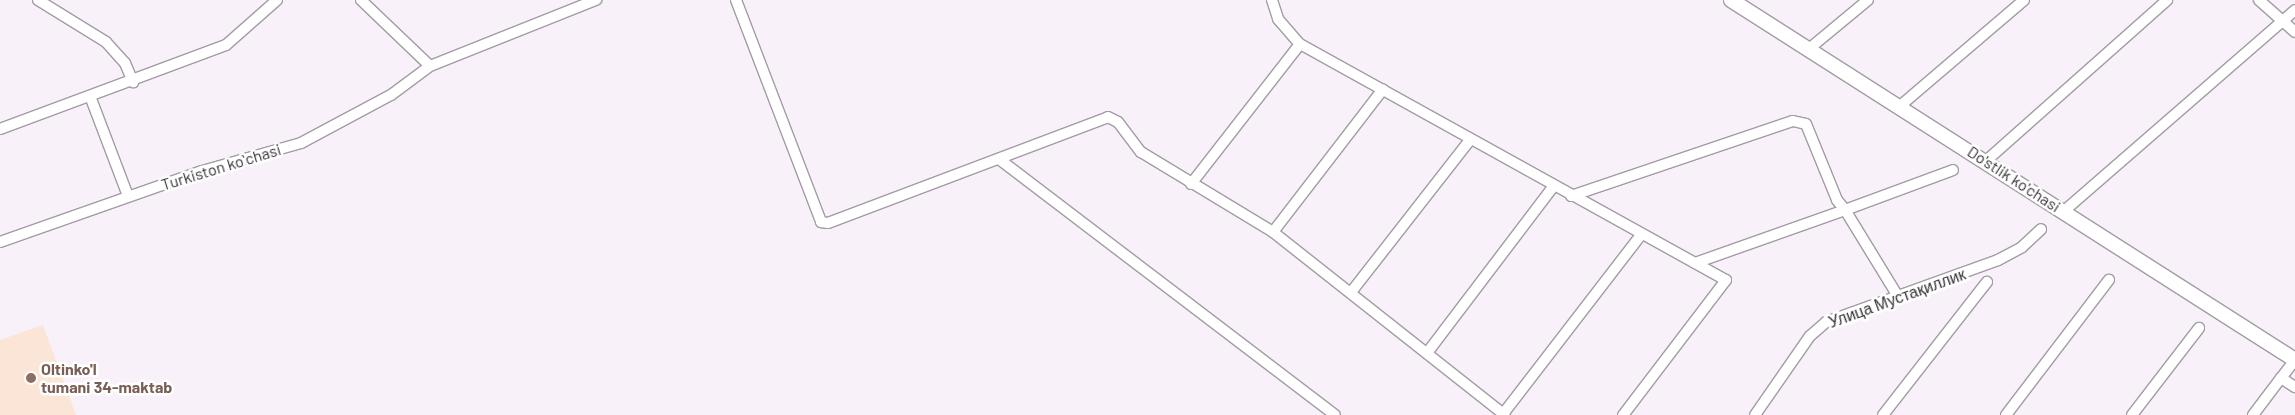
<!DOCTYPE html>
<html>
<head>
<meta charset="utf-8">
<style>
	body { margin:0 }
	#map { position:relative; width:2295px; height:415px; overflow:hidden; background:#f8f1fa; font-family:Barlow,sans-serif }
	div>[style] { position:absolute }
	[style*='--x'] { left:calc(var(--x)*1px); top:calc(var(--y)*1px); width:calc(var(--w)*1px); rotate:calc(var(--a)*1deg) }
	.education>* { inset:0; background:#fae5d7 }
	.roads { filter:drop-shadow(1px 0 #a39ca4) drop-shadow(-1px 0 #a39ca4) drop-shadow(0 1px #a39ca4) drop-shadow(0 -1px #a39ca4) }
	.street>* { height:10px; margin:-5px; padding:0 5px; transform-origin:5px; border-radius:5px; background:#fff }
	.secondary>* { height:14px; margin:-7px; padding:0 7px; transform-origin:7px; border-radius:7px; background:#fff }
	.dots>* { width:14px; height:14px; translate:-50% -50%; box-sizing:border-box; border:2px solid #fff; border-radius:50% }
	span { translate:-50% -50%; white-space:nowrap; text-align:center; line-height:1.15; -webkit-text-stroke:5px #fff; paint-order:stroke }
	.street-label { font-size:16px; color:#353235 }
	.education-label { font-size:16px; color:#785e54; font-weight:700 }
	.left { translate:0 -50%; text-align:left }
</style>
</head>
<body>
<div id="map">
	<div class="education">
		<i style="clip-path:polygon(43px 325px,76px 415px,0 415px,0 340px)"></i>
	</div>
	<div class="roads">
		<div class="street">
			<i style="--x:38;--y:0;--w:80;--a:31.7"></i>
			<i style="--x:106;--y:42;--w:28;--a:48"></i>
			<i style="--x:125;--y:63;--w:21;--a:67"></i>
			<i style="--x:361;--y:0;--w:95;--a:43.7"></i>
			<i style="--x:736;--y:0;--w:238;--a:69"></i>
			<i style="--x:821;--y:222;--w:7;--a:8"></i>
			<i style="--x:828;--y:223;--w:299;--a:-20.7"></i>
			<i style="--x:1108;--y:117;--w:11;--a:27"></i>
			<i style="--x:1118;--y:122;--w:38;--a:53"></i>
			<i style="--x:1141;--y:152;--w:154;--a:31.2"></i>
			<i style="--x:1273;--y:232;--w:295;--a:38.3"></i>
			<i style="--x:1272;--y:0;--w:20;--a:72"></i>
			<i style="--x:1278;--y:19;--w:33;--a:49"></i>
			<i style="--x:1300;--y:44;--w:487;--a:29"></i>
			<i style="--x:1726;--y:280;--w:170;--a:127.3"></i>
			<i style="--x:2259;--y:0;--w:48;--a:41.6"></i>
			<i style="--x:1810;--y:48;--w:75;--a:-39.6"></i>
			<i style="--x:90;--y:96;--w:107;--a:69.2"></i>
			<i style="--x:1900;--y:106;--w:163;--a:-40.5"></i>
			<i style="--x:0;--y:129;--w:241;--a:-20.4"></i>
			<i style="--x:226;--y:45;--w:68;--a:-41.4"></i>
			<i style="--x:999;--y:159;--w:422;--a:37.3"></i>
			<i style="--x:1987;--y:160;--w:241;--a:-41.6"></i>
			<i style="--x:1191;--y:184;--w:177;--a:-52.1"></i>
			<i style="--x:1571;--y:196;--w:234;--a:-18.7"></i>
			<i style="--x:1793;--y:121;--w:13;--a:13"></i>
			<i style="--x:1806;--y:124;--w:82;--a:67.8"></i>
			<i style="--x:1837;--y:200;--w:13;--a:51"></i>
			<i style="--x:1845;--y:210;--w:159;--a:160.5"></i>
			<i style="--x:2064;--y:211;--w:306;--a:-41"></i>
			<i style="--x:1273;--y:232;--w:180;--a:-52.4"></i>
			<i style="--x:0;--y:242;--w:214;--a:-19.4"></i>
			<i style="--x:202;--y:171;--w:103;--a:-15.8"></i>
			<i style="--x:301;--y:143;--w:102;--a:-28.1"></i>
			<i style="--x:391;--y:95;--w:49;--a:-36.6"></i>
			<i style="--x:430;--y:66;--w:179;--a:-21.7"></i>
			<i style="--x:1352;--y:291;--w:192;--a:-52"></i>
			<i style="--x:1899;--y:298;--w:103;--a:-121.5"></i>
			<i style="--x:1845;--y:210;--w:115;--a:-20.3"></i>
			<i style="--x:1427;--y:353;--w:208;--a:-52.8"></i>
			<i style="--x:2281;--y:378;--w:23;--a:-52"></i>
			<i style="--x:1503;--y:414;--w:226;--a:-52.4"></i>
			<i style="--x:1755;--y:415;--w:96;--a:-55.2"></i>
			<i style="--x:1810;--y:336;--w:21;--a:-41"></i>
			<i style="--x:1826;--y:322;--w:183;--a:-19.8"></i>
			<i style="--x:1998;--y:260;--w:27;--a:-28"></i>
			<i style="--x:2022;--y:247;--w:26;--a:-43"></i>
			<i style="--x:1883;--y:415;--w:169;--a:-52"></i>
			<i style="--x:2006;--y:415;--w:170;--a:-52.7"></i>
			<i style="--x:2132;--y:415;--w:110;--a:-52.4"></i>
			<i style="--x:2253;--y:415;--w:46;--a:-52.9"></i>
			<i style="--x:2281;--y:378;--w:17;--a:33"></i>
		</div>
		<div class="secondary">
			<i style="--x:1731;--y:0;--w:669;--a:32.55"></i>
		</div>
	</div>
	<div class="dots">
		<i style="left:31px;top:378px;background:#8d6e63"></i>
	</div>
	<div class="street-label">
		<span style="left:221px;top:167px;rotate:-17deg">Turkiston koʻchasi</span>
		<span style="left:2014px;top:179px;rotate:33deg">Do'stlik ko'chasi</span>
		<span style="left:1897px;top:298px;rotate:-20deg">Улица Мустақиллик</span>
	</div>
	<div class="education-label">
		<span class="left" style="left:41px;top:378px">Oltinko'l<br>tumani 34-maktab</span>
	</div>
</div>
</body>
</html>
